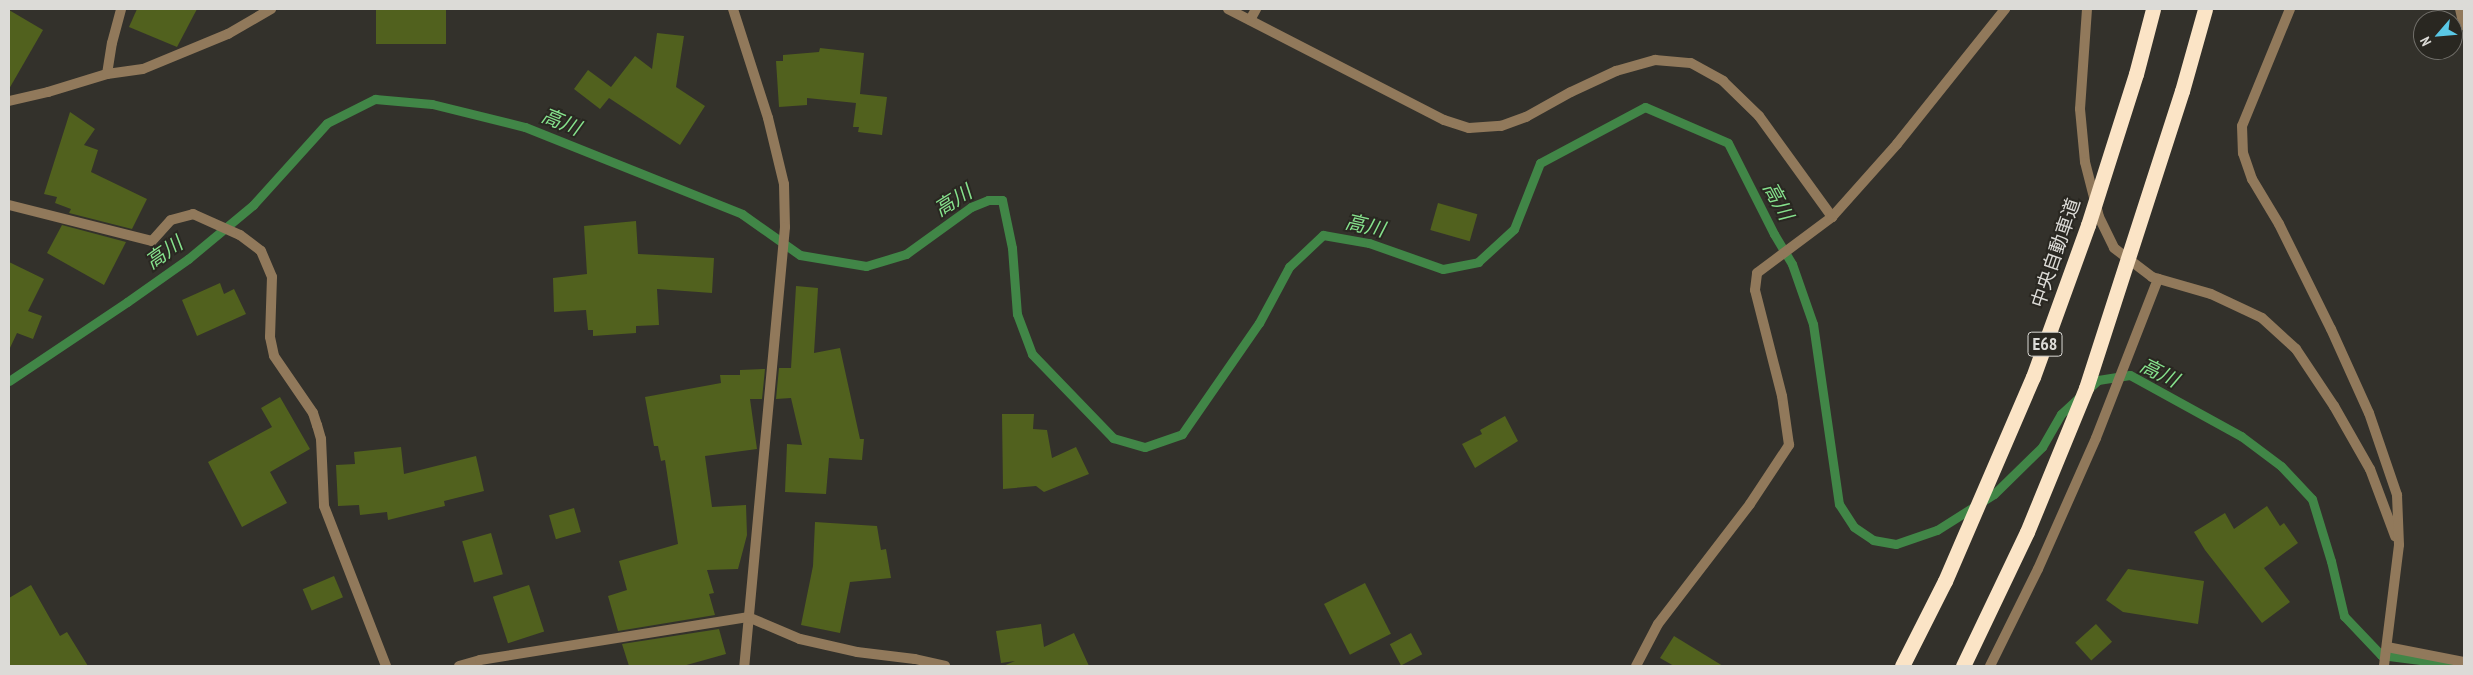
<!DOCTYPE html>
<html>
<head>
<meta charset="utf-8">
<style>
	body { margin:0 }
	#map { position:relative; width:2473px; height:675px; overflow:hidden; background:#33312b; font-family:"PT Sans Narrow","Noto Sans JP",sans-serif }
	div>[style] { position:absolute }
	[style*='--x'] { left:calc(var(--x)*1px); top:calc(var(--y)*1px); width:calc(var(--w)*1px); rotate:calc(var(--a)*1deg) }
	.stream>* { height:9px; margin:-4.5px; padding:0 4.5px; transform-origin:4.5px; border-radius:4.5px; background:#418647 }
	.building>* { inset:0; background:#51611e; transform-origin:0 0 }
	.service>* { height:10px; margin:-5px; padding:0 5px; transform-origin:5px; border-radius:5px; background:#91795b }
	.minor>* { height:10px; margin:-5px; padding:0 5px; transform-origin:5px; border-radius:5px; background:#91795b }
	.motorway-bridge>* { height:15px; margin:-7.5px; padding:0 7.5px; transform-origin:7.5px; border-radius:7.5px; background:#fbe4c6 }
	span { translate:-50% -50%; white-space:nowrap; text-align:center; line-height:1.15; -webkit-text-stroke:4px #292721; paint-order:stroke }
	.shield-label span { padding:1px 4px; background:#292721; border:1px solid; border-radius:4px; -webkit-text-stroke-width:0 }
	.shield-label { font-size:18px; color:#dcdbd7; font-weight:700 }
	.street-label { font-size:19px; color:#dcdbd7 }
	.water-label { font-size:20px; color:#86e28d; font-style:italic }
	.frame { position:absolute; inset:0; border:10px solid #dcdbd7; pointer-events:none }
	.north { position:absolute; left:2413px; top:10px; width:50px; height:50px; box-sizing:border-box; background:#292721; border:1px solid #716f6a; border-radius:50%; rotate:243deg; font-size:14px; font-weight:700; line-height:20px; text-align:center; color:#dcdbd7 }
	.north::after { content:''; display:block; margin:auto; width:18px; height:22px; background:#5ac8e6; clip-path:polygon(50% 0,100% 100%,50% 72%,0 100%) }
</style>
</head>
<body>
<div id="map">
	<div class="stream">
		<i style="--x:9;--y:381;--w:142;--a:-33.8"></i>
		<i style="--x:127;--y:302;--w:75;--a:-35.2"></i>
		<i style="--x:188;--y:259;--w:85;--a:-39.7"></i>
		<i style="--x:253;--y:205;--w:110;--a:-47.9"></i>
		<i style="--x:327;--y:123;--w:54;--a:-26.6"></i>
		<i style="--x:375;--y:99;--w:57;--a:5"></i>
		<i style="--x:432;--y:104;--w:96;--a:13.9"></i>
		<i style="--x:525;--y:127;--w:234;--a:21.8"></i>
		<i style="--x:742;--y:214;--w:71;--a:35.3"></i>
		<i style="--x:800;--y:255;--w:67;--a:9.5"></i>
		<i style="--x:866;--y:266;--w:42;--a:-16.7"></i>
		<i style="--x:906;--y:254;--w:80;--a:-35.9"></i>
		<i style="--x:971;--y:207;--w:18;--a:-22"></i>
		<i style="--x:988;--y:200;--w:14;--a:0"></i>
		<i style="--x:1002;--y:200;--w:49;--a:78.2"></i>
		<i style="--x:1012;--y:248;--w:66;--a:85.7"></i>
		<i style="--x:1017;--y:314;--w:43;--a:69.4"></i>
		<i style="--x:1032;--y:354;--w:117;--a:46"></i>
		<i style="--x:1113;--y:438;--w:33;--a:16"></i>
		<i style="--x:1145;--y:447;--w:39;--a:-19"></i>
		<i style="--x:1182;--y:434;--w:135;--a:-55.3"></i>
		<i style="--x:1259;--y:323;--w:64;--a:-61.8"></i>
		<i style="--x:1289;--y:267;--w:47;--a:-43.3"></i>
		<i style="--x:1323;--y:235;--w:47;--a:9.9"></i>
		<i style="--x:1369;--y:243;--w:78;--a:19.4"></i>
		<i style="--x:1443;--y:269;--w:36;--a:-11"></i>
		<i style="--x:1478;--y:262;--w:49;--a:-42.5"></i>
		<i style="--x:1514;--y:229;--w:71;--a:-68.5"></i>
		<i style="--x:1540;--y:163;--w:119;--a:-28.1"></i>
		<i style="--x:1645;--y:107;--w:90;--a:23.4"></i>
		<i style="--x:1728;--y:143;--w:102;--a:63.2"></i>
		<i style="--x:1774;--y:234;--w:35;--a:59"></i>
		<i style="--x:1792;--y:264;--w:64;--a:70.7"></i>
		<i style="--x:1813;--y:324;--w:182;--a:81.8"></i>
		<i style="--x:1839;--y:504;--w:27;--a:57"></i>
		<i style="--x:1854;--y:527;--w:23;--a:34"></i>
		<i style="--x:1873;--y:540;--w:23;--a:10"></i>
		<i style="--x:1896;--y:544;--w:43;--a:-18.9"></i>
		<i style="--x:1937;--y:530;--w:67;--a:-32.3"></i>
		<i style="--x:1994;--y:494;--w:67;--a:-44.4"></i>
		<i style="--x:2042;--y:447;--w:38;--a:-60"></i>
		<i style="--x:2061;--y:414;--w:50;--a:-42.6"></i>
		<i style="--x:2098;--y:380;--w:32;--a:-9"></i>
		<i style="--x:2130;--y:375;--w:127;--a:28.8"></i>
		<i style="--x:2241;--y:436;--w:50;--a:36.9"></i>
		<i style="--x:2281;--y:466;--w:45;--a:46.8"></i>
		<i style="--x:2312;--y:499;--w:65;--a:73"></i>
		<i style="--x:2331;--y:561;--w:57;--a:76.7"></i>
		<i style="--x:2344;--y:616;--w:54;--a:46.5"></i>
		<i style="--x:2381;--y:655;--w:79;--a:7.3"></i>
	</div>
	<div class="building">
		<i style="clip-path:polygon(137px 9px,197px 9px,177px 47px,129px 27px)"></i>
		<i style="left:376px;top:9px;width:70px;height:35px"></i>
		<i style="clip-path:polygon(9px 10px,43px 30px,9px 89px)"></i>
		<i style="clip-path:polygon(657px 33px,684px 36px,676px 87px,705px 106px,680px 145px,609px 98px,600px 109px,574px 89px,588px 70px,611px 87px,635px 56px,652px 69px)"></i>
		<i style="clip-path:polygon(820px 48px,864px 53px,860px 94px,887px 97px,882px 135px,858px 132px,859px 127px,853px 127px,856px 103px,807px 98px,807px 105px,779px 107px,776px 61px,783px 61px,783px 55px,819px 52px)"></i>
		<i style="clip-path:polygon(70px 112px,95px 129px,84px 145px,98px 150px,91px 172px,147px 199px,132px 229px,69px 213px,71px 209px,55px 203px,57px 197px,44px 194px)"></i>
		<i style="left:1438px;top:203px;width:41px;height:28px;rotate:16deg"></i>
		<i style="clip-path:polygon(636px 221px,638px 254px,714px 258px,712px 293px,657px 289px,659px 325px,636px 326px,636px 333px,593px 336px,593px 330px,588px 330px,586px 310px,554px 312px,553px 278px,587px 274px,584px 226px)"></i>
		<i style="clip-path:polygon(62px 225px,126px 242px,104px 285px,47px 253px)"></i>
		<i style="clip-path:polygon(9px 262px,44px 279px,28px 311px,42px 316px,33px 339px,17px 333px,9px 350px)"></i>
		<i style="clip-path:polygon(220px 283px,224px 294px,234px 289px,246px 314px,197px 336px,182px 300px)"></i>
		<i style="clip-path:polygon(796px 286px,818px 288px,814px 353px,840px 348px,860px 439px,864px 439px,862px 460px,829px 458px,826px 494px,785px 492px,787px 444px,802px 445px,791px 398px,776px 399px,779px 368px,791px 368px)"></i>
		<i style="clip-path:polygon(765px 369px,762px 399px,750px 399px,757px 449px,705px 456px,712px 507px,746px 505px,747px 535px,738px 569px,707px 570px,714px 593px,709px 594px,715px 615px,618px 631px,608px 596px,627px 590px,619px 561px,678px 544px,665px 460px,661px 461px,658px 446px,654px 446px,645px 397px,721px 383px,720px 375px,740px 375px,740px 370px)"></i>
		<i style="clip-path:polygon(280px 397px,310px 449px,270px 472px,287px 503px,242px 527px,208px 462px,272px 427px,261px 408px)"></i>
		<i style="clip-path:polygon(1002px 414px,1034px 414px,1033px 429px,1047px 430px,1052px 458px,1076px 447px,1089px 474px,1044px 492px,1036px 486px,1003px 489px)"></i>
		<i style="clip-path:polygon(1505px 416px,1518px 441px,1475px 468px,1462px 444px,1482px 434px,1480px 430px)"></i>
		<i style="clip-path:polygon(401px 447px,404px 474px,476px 456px,484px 491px,444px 501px,445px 506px,388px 520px,387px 512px,360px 515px,359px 505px,338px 506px,336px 465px,355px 464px,354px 452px)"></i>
		<i style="clip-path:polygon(2267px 506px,2280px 526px,2284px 523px,2298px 543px,2264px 568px,2290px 602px,2262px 623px,2205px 550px,2194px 532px,2225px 513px,2234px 529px)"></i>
		<i style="left:574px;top:508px;width:25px;height:26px;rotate:74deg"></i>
		<i style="clip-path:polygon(815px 522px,877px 526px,881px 550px,886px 549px,891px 578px,850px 582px,840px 633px,801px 625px,813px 566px)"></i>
		<i style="left:491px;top:533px;width:43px;height:30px;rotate:74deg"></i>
		<i style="clip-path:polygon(2128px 569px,2204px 581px,2198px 624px,2123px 612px,2106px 600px)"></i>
		<i style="left:334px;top:576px;width:23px;height:34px;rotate:67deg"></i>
		<i style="left:1365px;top:583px;width:57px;height:46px;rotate:63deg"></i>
		<i style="clip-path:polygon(31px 585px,60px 636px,67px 632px,88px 666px,9px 666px,9px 598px)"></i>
		<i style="left:529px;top:585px;width:49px;height:38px;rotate:72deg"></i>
		<i style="clip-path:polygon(1041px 624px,1044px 647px,1074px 633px,1089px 666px,1003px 666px,1015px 661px,1001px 663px,996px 631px)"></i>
		<i style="left:2096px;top:624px;width:24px;height:28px;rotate:48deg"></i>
		<i style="clip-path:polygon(719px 629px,726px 654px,683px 666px,629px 666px,622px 644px)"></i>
		<i style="left:1411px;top:633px;width:24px;height:24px;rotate:62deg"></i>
		<i style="clip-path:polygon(1674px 636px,1723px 666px,1674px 666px,1660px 658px)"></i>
	</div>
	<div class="service">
		<i style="--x:107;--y:74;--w:31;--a:-81"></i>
		<i style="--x:112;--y:43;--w:35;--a:-75"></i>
		<i style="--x:9;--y:205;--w:147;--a:14.1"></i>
		<i style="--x:152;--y:241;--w:28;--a:-48"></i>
		<i style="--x:171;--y:220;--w:23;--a:-15"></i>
		<i style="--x:193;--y:214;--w:51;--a:24.1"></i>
		<i style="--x:240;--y:235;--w:26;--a:37"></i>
		<i style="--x:261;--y:251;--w:28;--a:67"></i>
		<i style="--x:272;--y:277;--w:60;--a:91.9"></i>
		<i style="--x:270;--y:337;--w:19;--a:78"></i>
		<i style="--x:274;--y:356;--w:69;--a:55.6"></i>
		<i style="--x:313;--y:413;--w:13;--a:72"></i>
		<i style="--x:317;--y:425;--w:15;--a:74"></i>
		<i style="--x:321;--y:439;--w:67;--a:87.4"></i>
		<i style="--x:324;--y:506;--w:172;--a:68.8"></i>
	</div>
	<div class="minor">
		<i style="--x:733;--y:9;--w:114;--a:72.2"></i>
		<i style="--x:768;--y:118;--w:68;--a:76.4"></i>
		<i style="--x:784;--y:184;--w:43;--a:88.7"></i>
		<i style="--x:785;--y:227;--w:441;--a:95.3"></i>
		<i style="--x:1228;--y:9;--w:243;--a:27.2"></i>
		<i style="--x:1444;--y:120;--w:26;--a:18"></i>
		<i style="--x:1469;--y:128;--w:32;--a:-4"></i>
		<i style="--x:1501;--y:126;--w:27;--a:-20"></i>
		<i style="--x:1526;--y:117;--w:51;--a:-29.1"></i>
		<i style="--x:1571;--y:92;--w:50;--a:-25"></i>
		<i style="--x:1616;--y:71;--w:41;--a:-15.8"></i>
		<i style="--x:1655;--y:60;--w:36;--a:5"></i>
		<i style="--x:1691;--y:63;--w:37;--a:29"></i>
		<i style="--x:1723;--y:81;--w:50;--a:44.2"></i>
		<i style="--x:1759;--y:116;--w:125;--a:54.1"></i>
		<i style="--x:2087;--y:9;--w:100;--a:94"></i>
		<i style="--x:2080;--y:109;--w:53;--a:84.6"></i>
		<i style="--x:2085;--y:162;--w:57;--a:75.7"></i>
		<i style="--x:2099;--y:217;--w:34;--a:64"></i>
		<i style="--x:2114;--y:248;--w:48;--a:37.3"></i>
		<i style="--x:2152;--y:277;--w:61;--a:16.1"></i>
		<i style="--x:2211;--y:294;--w:56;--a:25.2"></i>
		<i style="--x:2262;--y:318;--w:46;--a:42.4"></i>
		<i style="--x:2296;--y:349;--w:69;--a:56.3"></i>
		<i style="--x:2334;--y:406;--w:73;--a:60.3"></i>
		<i style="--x:2370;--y:469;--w:72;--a:69.5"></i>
		<i style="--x:2290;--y:9;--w:126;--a:112.3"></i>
		<i style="--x:2242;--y:126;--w:27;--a:88"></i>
		<i style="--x:2243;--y:153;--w:28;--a:71"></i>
		<i style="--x:2252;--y:179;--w:52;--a:59"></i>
		<i style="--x:2279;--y:224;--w:117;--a:63.7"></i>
		<i style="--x:2331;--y:329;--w:92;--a:65.7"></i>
		<i style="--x:2369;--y:413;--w:87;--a:71.1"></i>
		<i style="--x:2397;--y:495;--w:50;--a:87.7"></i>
		<i style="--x:2399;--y:545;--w:122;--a:97.1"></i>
		<i style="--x:2460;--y:9;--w:17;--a:77"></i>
		<i style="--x:1250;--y:20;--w:13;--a:-61"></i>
		<i style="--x:9;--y:101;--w:40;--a:-13"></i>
		<i style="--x:48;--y:92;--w:62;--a:-17"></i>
		<i style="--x:107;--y:74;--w:36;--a:-8"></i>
		<i style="--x:143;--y:69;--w:92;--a:-22.4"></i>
		<i style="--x:228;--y:34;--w:50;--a:-30.2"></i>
		<i style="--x:2387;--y:647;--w:78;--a:11"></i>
		<i style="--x:459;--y:666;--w:22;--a:-16"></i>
		<i style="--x:480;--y:660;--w:271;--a:-9.1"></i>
		<i style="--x:748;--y:617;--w:56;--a:22.9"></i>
		<i style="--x:800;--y:639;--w:58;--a:12.8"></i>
		<i style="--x:857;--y:652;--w:58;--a:6.9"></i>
		<i style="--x:915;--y:659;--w:31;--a:13"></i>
		<i style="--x:1636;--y:666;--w:47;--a:-62.4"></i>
		<i style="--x:1658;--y:624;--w:151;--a:-52.5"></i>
		<i style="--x:1750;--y:504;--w:71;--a:-56.5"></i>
		<i style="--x:1789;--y:445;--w:49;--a:-98.1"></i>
		<i style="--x:1782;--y:396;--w:109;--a:-104.3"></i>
		<i style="--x:1755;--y:290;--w:17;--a:-83"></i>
		<i style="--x:1757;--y:273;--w:94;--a:-36.7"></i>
		<i style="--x:1832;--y:217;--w:98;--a:-48.3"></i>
		<i style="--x:1897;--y:144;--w:173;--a:-51.3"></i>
		<i style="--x:1990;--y:666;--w:108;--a:-63.7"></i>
		<i style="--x:2038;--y:569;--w:143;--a:-66.1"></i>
		<i style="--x:2096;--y:438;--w:171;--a:-68.7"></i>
	</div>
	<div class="motorway-bridge">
		<i style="--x:1902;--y:666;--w:95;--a:-63.2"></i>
		<i style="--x:1945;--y:581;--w:222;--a:-66.7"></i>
		<i style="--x:2033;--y:377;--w:162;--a:-70.1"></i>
		<i style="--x:2088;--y:225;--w:158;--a:-72.4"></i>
		<i style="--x:2136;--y:74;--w:67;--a:-75.3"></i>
		<i style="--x:1963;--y:666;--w:148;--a:-64.5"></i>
		<i style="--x:2027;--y:532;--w:156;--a:-67.7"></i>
		<i style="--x:2086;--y:388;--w:312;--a:-72.1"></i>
		<i style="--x:2182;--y:91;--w:85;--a:-74.3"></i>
	</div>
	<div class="shield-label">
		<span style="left:2045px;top:344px">E68</span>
	</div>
	<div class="street-label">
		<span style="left:2056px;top:253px;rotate:-71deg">中央自動車道</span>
	</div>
	<div class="water-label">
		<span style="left:561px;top:122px;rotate:22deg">高川</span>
		<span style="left:953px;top:201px;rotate:-32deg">高川</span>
		<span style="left:1778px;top:201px;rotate:62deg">高川</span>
		<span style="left:1365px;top:226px;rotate:13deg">高川</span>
		<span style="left:164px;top:253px;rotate:-35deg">高川</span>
		<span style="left:2159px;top:373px;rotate:26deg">高川</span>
	</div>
	<div class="frame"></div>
	<div class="north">N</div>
</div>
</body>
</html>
